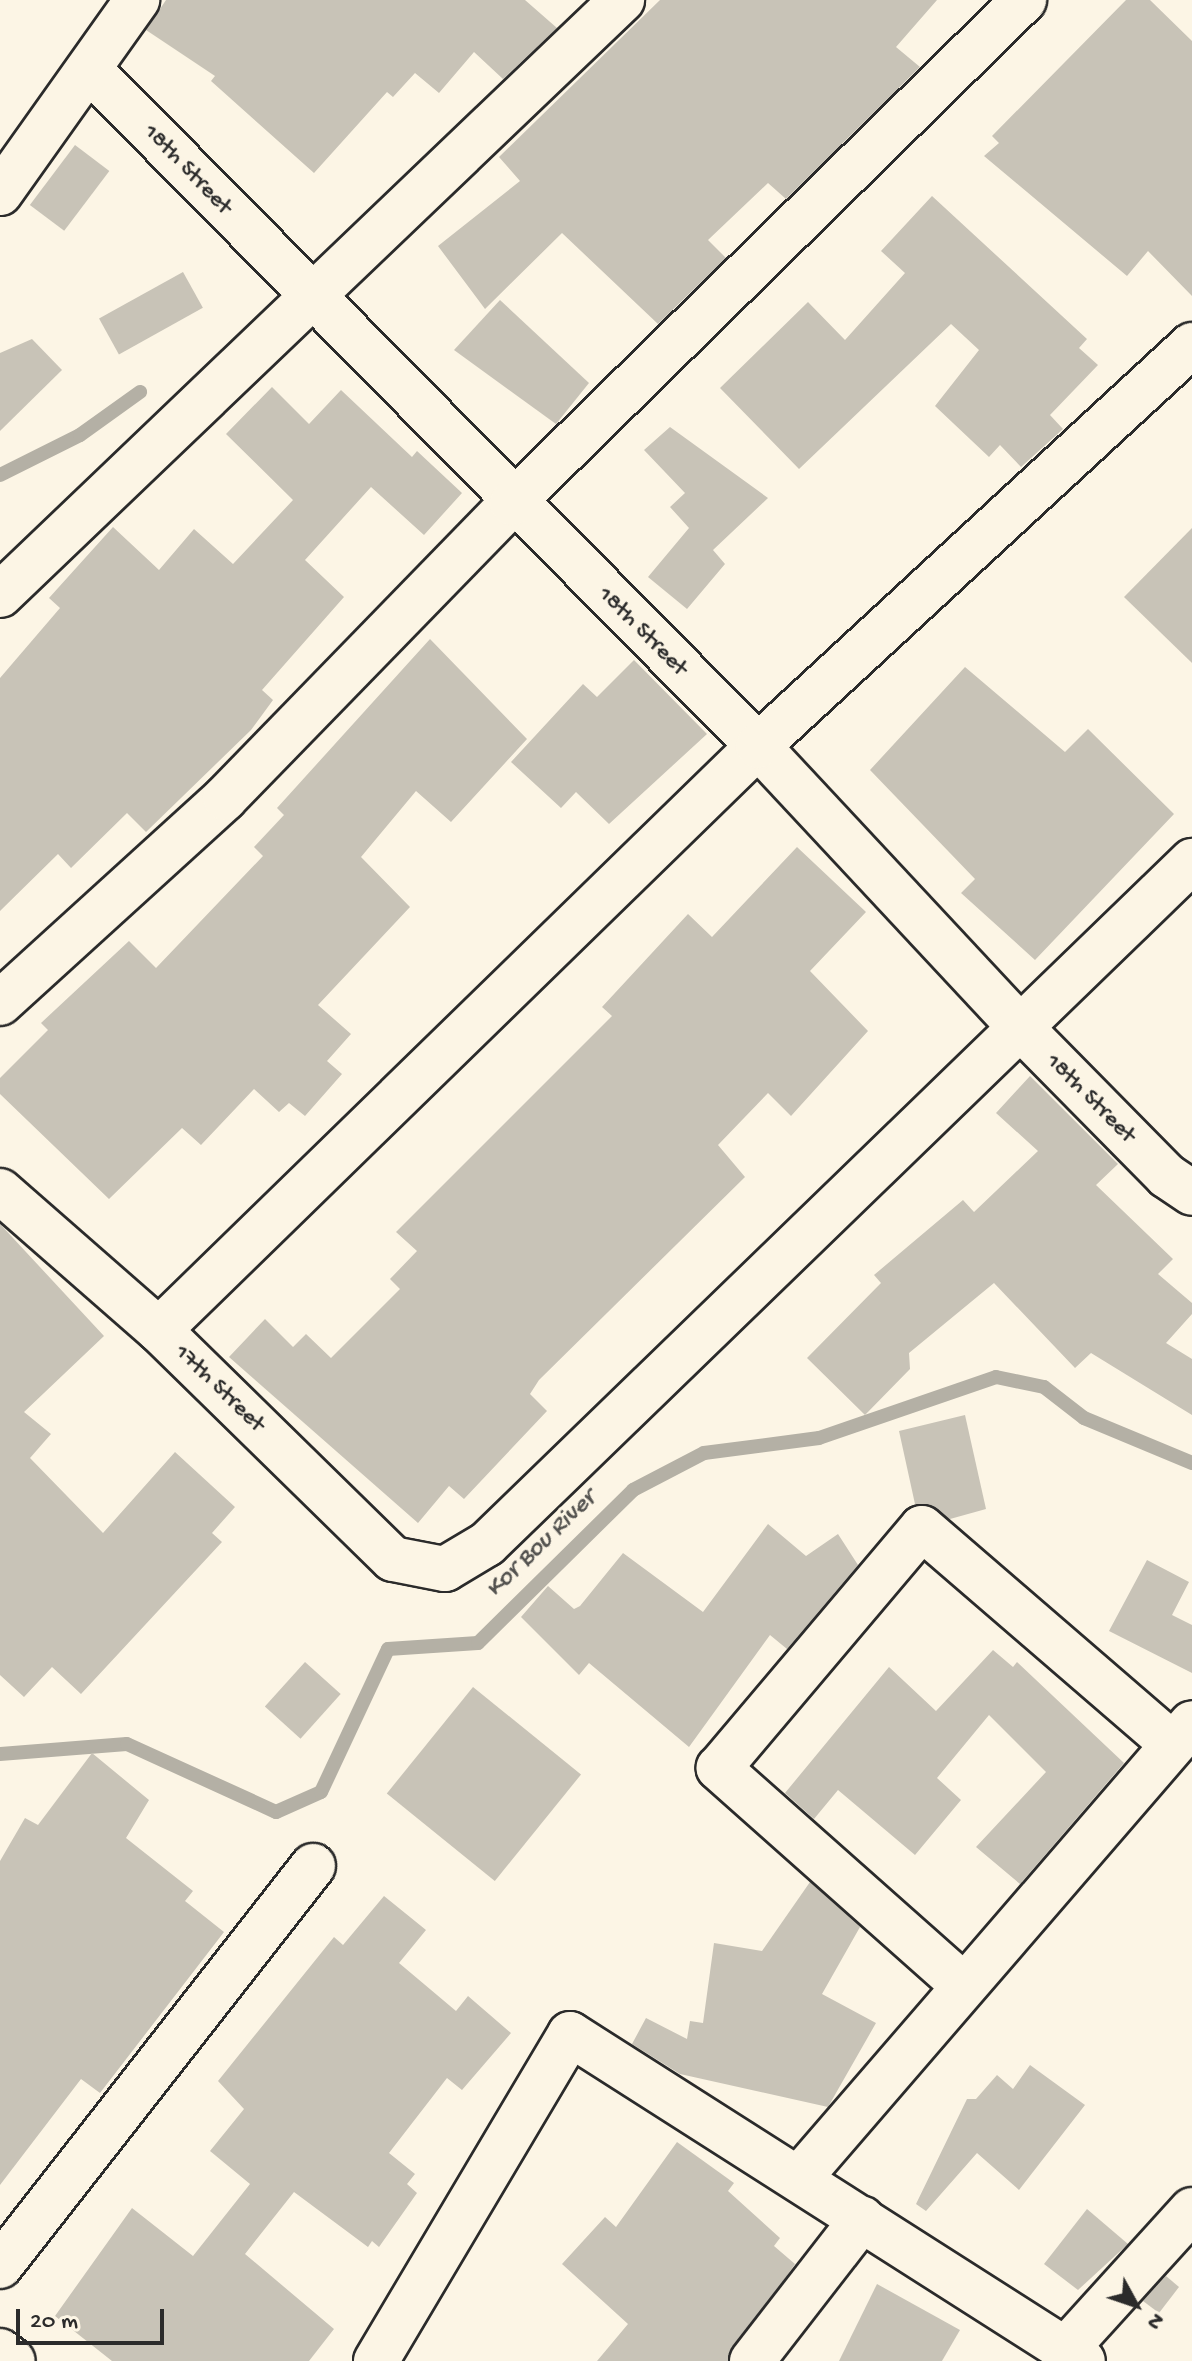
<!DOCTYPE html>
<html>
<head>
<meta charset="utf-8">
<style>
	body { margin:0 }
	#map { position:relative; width:1192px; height:2361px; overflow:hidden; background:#fcf5e5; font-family:"Gochi Hand",sans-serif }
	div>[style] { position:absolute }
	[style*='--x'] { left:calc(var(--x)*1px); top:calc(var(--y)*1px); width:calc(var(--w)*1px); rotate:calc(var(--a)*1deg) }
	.stream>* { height:14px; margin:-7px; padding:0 7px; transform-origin:7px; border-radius:7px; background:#b4b0a5 }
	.building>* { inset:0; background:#c8c3b7; transform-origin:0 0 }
	.roads { filter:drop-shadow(2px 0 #2b2b2b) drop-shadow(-2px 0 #2b2b2b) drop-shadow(0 2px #2b2b2b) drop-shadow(0 -2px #2b2b2b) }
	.minor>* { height:44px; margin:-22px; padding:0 22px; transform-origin:22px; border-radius:22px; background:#fcf5e5 }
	span { translate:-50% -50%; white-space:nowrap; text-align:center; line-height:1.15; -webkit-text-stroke:6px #fcf5e5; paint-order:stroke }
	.street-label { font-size:24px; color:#2b2b2b }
	.water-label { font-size:26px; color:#545350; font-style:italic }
	.north { position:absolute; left:1096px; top:2265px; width:80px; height:80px; -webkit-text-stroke:6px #fcf5e5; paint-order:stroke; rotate:130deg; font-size:22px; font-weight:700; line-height:32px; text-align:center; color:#2b2b2b }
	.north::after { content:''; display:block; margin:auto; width:28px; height:36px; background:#2b2b2b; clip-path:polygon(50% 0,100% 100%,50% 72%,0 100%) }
	.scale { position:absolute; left:16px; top:2309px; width:148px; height:36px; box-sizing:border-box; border:4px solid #2b2b2b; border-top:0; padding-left:10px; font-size:24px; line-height:28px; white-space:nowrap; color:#2b2b2b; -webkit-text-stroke:6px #fcf5e5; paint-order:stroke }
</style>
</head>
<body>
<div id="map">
	<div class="stream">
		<i style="--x:0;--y:475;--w:89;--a:-26.6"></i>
		<i style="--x:80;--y:435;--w:74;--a:-35.6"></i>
		<i style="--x:0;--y:1754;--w:127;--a:-4.5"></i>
		<i style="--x:127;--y:1744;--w:164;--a:24.5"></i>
		<i style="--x:276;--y:1812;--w:49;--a:-24"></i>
		<i style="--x:321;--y:1792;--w:158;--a:-64.9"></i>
		<i style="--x:388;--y:1649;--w:90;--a:-3.8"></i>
		<i style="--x:478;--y:1643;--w:218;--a:-44.6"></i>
		<i style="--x:633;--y:1490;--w:80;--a:-27.5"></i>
		<i style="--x:704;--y:1453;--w:116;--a:-7.4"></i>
		<i style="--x:819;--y:1438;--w:187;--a:-19"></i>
		<i style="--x:996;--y:1377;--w:49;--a:11.8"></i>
		<i style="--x:1044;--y:1387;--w:51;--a:37.8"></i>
		<i style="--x:1084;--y:1418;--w:117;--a:22.6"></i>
	</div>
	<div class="building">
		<i style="clip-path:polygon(166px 0,525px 0,557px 28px,503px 79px,474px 52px,439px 93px,415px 73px,393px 97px,387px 92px,314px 173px,211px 81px,215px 76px,146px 30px)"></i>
		<i style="clip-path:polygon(660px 0,937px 0,896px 47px,920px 67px,786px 199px,768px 183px,708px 240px,726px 258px,658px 324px,562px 233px,485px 309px,438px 246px,520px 181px,499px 157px)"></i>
		<i style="clip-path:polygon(1126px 0,1150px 0,1192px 41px,1192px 296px,1148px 251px,1127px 276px,984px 156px,999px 143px,992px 136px)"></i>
		<i style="left:75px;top:145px;width:43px;height:75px;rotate:37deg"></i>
		<i style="clip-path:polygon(932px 196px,1087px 339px,1079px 348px,1098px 365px,1050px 415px,1063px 429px,1021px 467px,1000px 445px,989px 457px,935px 406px,979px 350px,951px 324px,799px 469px,720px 388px,808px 302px,845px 340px,905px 273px,881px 251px)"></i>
		<i style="left:183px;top:272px;width:41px;height:96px;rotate:61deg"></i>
		<i style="clip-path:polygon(500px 300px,589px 383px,556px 424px,454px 350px)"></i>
		<i style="clip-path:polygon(32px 339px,62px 370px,0 431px,0 353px)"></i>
		<i style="clip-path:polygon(272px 387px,309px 424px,341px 390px,412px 457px,417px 451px,462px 493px,424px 535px,371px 487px,305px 560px,344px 597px,262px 690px,273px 700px,251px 730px,146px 832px,127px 813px,71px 868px,58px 854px,0 911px,0 678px,60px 608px,49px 598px,113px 527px,159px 570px,194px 529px,233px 564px,293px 500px,226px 434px)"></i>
		<i style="clip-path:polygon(670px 427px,768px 498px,713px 550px,725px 564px,687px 609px,648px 577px,689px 528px,670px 507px,685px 493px,644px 450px)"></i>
		<i style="clip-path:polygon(1192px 528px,1192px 663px,1124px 597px)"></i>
		<i style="clip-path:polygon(430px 639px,527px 739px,451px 822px,416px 791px,361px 857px,410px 907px,318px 1005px,351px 1034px,327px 1061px,342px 1074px,305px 1116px,289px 1103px,279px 1112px,254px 1089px,201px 1145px,182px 1128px,109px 1199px,0 1094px,0 1078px,48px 1030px,41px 1023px,129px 941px,156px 968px,263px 856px,254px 847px,284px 815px,277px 808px)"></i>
		<i style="clip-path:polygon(634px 660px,707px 734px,609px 824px,576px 792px,561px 808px,511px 762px,583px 684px,597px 697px)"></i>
		<i style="clip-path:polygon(965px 667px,1065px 752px,1088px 729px,1174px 814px,1035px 960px,961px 893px,975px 879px,870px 770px)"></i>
		<i style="clip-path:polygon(797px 847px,866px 912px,810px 971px,868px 1031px,791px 1116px,768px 1093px,718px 1145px,745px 1177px,539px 1380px,530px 1394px,547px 1411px,464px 1499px,449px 1486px,418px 1523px,229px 1357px,265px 1319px,293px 1347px,306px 1334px,331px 1358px,400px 1289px,390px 1279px,417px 1251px,396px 1232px,612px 1016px,602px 1007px,688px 914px,712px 937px)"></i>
		<i style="clip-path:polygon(1030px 1076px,1118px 1164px,1096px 1185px,1173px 1259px,1158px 1274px,1192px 1303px,1192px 1314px,1166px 1343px,1192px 1359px,1192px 1415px,1091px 1353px,1075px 1368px,994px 1283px,909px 1353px,910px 1369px,865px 1415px,807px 1358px,881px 1283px,874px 1275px,963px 1200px,974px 1212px,1038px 1151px,996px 1113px)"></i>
		<i style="clip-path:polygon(0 1224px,104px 1336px,24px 1412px,51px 1434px,30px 1458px,103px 1533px,175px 1452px,235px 1507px,212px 1533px,222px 1542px,81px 1694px,52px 1667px,24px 1697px,0 1675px)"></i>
		<i style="clip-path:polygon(965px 1415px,986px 1509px,950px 1519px,915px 1504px,899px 1431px)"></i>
		<i style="clip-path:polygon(768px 1524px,806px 1556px,838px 1534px,858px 1565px,787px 1649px,770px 1635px,689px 1747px,589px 1663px,579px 1675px,521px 1617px,548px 1586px,574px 1609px,580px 1606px,623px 1553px,703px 1612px)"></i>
		<i style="clip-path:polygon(1147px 1560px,1189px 1582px,1172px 1615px,1192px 1625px,1192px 1673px,1109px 1631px)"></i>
		<i style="clip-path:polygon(993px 1650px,1013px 1667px,1017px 1662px,1124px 1763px,1020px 1884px,976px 1847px,1046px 1772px,989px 1715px,937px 1778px,961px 1800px,915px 1855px,838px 1790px,814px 1819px,785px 1793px,889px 1667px,936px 1711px)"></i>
		<i style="left:305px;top:1662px;width:48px;height:60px;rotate:42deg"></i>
		<i style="left:473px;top:1687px;width:139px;height:137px;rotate:39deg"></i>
		<i style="clip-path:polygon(92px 1753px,149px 1800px,126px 1838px,193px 1891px,185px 1901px,224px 1932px,100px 2093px,81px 2079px,0 2185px,0 1861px,25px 1818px,38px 1825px)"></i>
		<i style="clip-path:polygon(810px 1882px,860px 1927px,822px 1994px,876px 2023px,828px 2107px,680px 2074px,632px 2044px,646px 2018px,687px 2039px,690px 2021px,703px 2023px,714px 1943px,762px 1951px)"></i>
		<i style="clip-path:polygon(384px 1896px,426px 1930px,399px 1963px,456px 2011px,468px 1996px,511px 2033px,462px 2090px,447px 2078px,389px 2153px,415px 2174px,407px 2184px,417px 2193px,379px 2247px,372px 2241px,368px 2247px,294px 2192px,245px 2254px,334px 2329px,309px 2361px,112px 2361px,55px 2316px,132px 2208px,193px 2256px,250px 2184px,210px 2151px,244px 2109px,218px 2081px,334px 1937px,343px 1945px)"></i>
		<i style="clip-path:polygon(1030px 2065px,1085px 2105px,1019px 2190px,977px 2153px,926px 2211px,916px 2204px,967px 2099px,976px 2099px,997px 2075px,1013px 2089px)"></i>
		<i style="clip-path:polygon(677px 2142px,734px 2183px,728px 2191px,780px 2238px,774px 2246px,795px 2264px,728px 2361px,597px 2361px,628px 2324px,562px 2264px,605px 2217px,616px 2227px)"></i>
		<i style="clip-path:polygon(1087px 2209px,1128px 2244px,1078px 2290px,1044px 2264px)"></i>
		<i style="clip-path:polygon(1166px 2276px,1179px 2287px,1159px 2313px,1143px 2301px)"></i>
		<i style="clip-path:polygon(877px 2284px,960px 2330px,942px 2361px,839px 2361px)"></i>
	</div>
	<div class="roads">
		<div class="minor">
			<i style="--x:90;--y:70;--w:950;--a:45.34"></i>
			<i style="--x:758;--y:746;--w:386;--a:47"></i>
			<i style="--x:1021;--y:1028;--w:208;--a:45.4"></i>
			<i style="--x:1167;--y:1176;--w:30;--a:34"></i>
			<i style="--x:0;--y:193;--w:237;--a:-54.6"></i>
			<i style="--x:0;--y:595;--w:861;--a:-43.73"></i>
			<i style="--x:0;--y:1003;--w:304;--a:-42.3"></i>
			<i style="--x:225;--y:798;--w:412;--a:-45.8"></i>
			<i style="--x:512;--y:503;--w:718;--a:-44.49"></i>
			<i style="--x:0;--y:1191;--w:211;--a:41.2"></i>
			<i style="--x:159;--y:1330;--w:327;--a:44.4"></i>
			<i style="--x:393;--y:1559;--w:53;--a:10.9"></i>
			<i style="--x:445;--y:1569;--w:49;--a:-30.8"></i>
			<i style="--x:487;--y:1544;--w:982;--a:-44.09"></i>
			<i style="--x:159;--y:1330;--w:837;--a:-44.27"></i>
			<i style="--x:758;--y:746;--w:591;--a:-42.74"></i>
			<i style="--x:963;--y:1985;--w:327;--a:-138.4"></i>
			<i style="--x:719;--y:1768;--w:314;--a:-49.8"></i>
			<i style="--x:922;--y:1528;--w:329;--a:40.8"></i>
			<i style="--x:801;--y:2176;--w:598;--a:-49.2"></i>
			<i style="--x:0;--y:2266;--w:508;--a:-51.96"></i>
			<i style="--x:1065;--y:2350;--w:189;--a:-47.8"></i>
			<i style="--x:0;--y:2351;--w:16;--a:38"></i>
			<i style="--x:376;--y:2361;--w:380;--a:-59.3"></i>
			<i style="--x:570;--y:2034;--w:608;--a:32.51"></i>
			<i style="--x:752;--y:2361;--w:180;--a:-52.2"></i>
		</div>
	</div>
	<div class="street-label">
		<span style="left:187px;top:170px;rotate:46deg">18th Street</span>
		<span style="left:642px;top:632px;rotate:45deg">18th Street</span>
		<span style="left:1090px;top:1099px;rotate:45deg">18th Street</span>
		<span style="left:219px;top:1389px;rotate:44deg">17th Street</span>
	</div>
	<div class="water-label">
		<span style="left:542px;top:1545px;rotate:-44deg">Kor Bou River</span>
	</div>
	<div class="north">N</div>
	<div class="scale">20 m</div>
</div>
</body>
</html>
